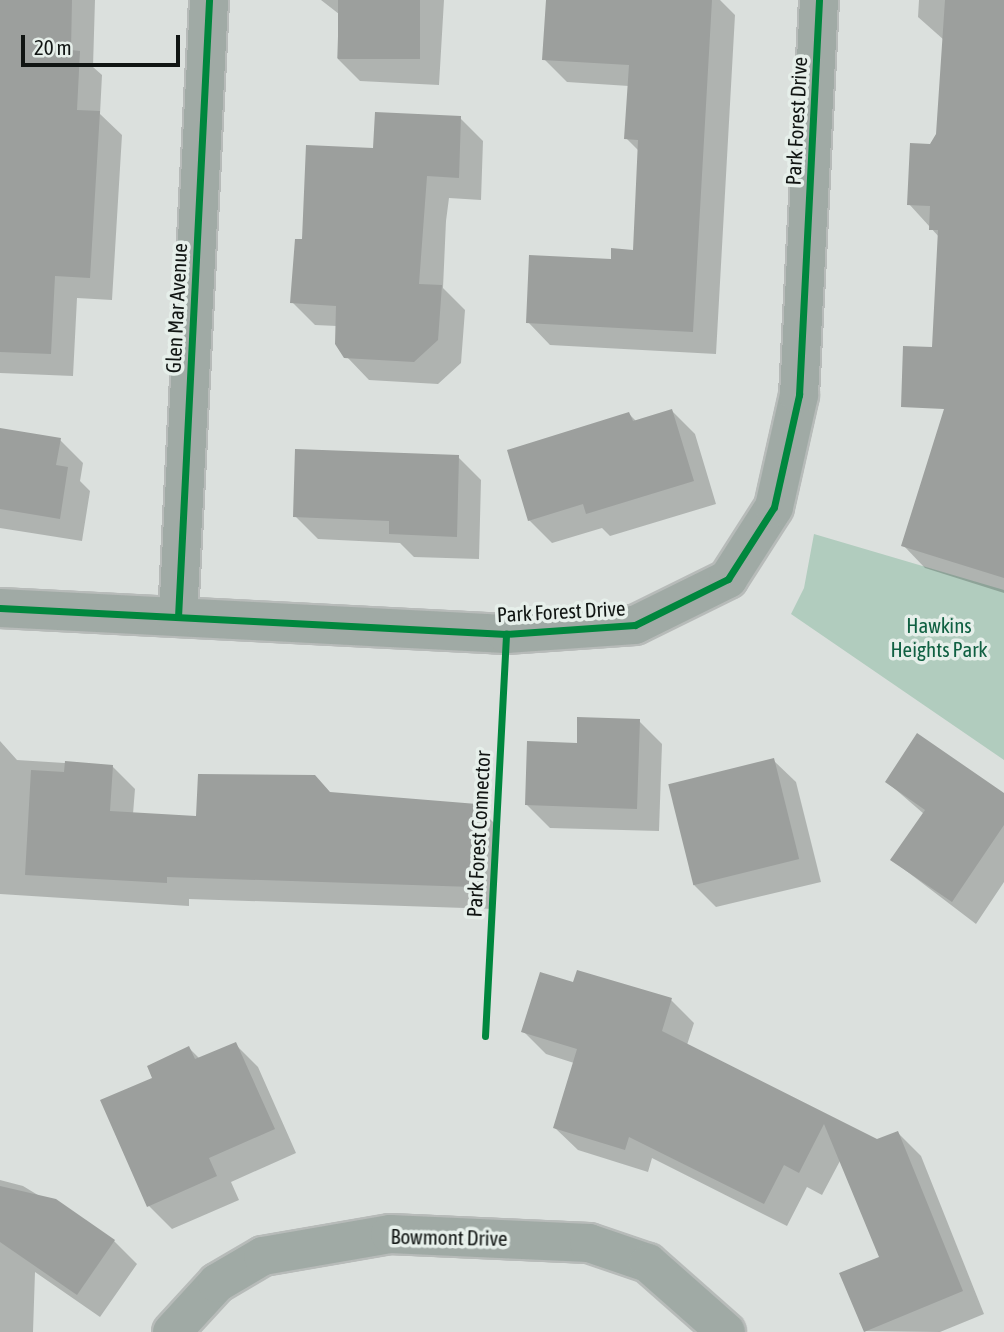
<!DOCTYPE html>
<html>
<head>
<meta charset="utf-8">
<style>
	body { margin:0 }
	#map { position:relative; width:1004px; height:1332px; overflow:hidden; background:#dbe0dd; font-family:"Asap Condensed",sans-serif }
	div>[style] { position:absolute }
	[style*='--x'] { left:calc(var(--x)*1px); top:calc(var(--y)*1px); width:calc(var(--w)*1px); rotate:calc(var(--a)*1deg) }
	.green>* { inset:0; background:#b1ccbe }
	.shadow>* { inset:0; background:#0003 }
	.building>* { inset:0; background:#9c9f9d; transform-origin:0 0 }
	.roads { filter:drop-shadow(2px 0 #b7bbb9) drop-shadow(-2px 0 #b7bbb9) drop-shadow(0 2px #b7bbb9) drop-shadow(0 -2px #b7bbb9) }
	.street>* { height:38px; margin:-19px; padding:0 19px; transform-origin:19px; border-radius:19px; background:#a0aaa5 }
	.cycleway>* { height:7px; margin:-3.5px; padding:0 3.5px; transform-origin:3.5px; border-radius:3.5px; background:#00873e }
	span { translate:-50% -50%; white-space:nowrap; text-align:center; line-height:1.15; -webkit-text-stroke:7px #e6efea; paint-order:stroke }
	.street-label { font-size:21px; color:#111513 }
	.park-label { font-size:21px; color:#106042 }
	.scale { position:absolute; left:21px; top:35px; width:159px; height:32px; box-sizing:border-box; border:4px solid #111513; border-top:0; padding-left:9px; font-size:21px; line-height:24px; white-space:nowrap; color:#111513; -webkit-text-stroke:5px #e6efea; paint-order:stroke }
</style>
</head>
<body>
<div id="map">
	<div class="green">
		<i style="clip-path:polygon(814px 534px,1004px 590px,1004px 760px,791px 614px,804px 588px)"></i>
	</div>
	<div class="shadow">
		<i style="clip-path:polygon(0 0,95px 0,93px 67px,102px 75px,100px 114px,122px 135px,112px 300px,77px 298px,73px 376px,0 373px)"></i>
		<i style="clip-path:polygon(321px 0,444px 0,439px 85px,360px 81px,337px 58px,339px 14px)"></i>
		<i style="clip-path:polygon(548px 0,720px 0,735px 15px,716px 354px,550px 345px,528px 322px,634px 251px,640px 152px,626px 138px,629px 86px,567px 82px,544px 59px)"></i>
		<i style="clip-path:polygon(919px 0,1004px 0,1004px 403px,940px 238px,909px 204px,937px 135px,944px 40px,918px 17px)"></i>
		<i style="clip-path:polygon(460px 118px,483px 141px,481px 200px,449px 198px,446px 221px,443px 288px,465px 310px,461px 363px,438px 384px,369px 380px,346px 356px,337px 326px,315px 325px,292px 302px,304px 241px,375px 149px)"></i>
		<i style="clip-path:polygon(672px 411px,695px 434px,716px 504px,610px 536px,602px 528px,552px 543px,529px 520px,629px 414px,637px 422px)"></i>
		<i style="clip-path:polygon(0 430px,60px 440px,83px 463px,80px 481px,90px 491px,82px 541px,0 528px)"></i>
		<i style="clip-path:polygon(1004px 443px,1004px 593px,925px 568px,903px 545px)"></i>
		<i style="clip-path:polygon(458px 457px,481px 480px,479px 559px,414px 557px,400px 543px,318px 539px,295px 516px)"></i>
		<i style="clip-path:polygon(639px 721px,662px 744px,659px 831px,550px 828px,527px 805px,578px 745px)"></i>
		<i style="clip-path:polygon(0 741px,17px 760px,112px 766px,135px 789px,133px 814px,198px 818px,332px 794px,476px 805px,499px 828px,495px 909px,189px 899px,189px 906px,0 894px)"></i>
		<i style="clip-path:polygon(773px 760px,796px 782px,821px 882px,716px 907px,693px 884px)"></i>
		<i style="clip-path:polygon(887px 782px,1004px 795px,1004px 882px,976px 924px,892px 860px,924px 814px)"></i>
		<i style="clip-path:polygon(574px 984px,671px 1000px,694px 1023px,687px 1045px,877px 1141px,898px 1133px,921px 1156px,984px 1314px,940px 1332px,865px 1331px,882px 1258px,841px 1159px,822px 1195px,807px 1187px,787px 1226px,652px 1158px,648px 1172px,578px 1150px,555px 1128px,574px 1063px,546px 1054px,523px 1031px)"></i>
		<i style="clip-path:polygon(235px 1044px,258px 1067px,296px 1153px,231px 1182px,239px 1200px,172px 1229px,149px 1206px,154px 1078px,189px 1048px,200px 1059px)"></i>
		<i style="clip-path:polygon(0 1180px,23px 1186px,114px 1241px,137px 1264px,100px 1317px,35px 1272px,33px 1332px,0 1332px)"></i>
	</div>
	<div class="building">
		<i style="clip-path:polygon(0 0,72px 0,71px 50px,80px 51px,77px 110px,100px 111px,90px 278px,55px 276px,51px 354px,0 352px)"></i>
		<i style="left:338px;top:0;width:82px;height:59px"></i>
		<i style="clip-path:polygon(546px 0,712px 0,693px 332px,526px 323px,529px 255px,611px 259px,611px 248px,633px 250px,638px 140px,624px 139px,629px 65px,542px 60px)"></i>
		<i style="clip-path:polygon(945px 0,1004px 0,1004px 578px,901px 546px,944px 409px,901px 407px,903px 346px,932px 347px,938px 230px,929px 230px,930px 206px,907px 205px,910px 143px,930px 144px,936px 134px)"></i>
		<i style="clip-path:polygon(375px 112px,461px 116px,459px 178px,427px 176px,419px 284px,442px 285px,438px 340px,414px 362px,344px 358px,335px 344px,336px 306px,290px 303px,295px 239px,302px 239px,306px 145px,373px 148px)"></i>
		<i style="clip-path:polygon(672px 409px,694px 481px,586px 514px,583px 504px,528px 521px,507px 450px,629px 412px,633px 421px)"></i>
		<i style="clip-path:polygon(0 428px,61px 438px,56px 465px,68px 467px,60px 519px,0 509px)"></i>
		<i style="clip-path:polygon(295px 449px,459px 455px,457px 537px,389px 534px,389px 521px,293px 517px)"></i>
		<i style="clip-path:polygon(577px 717px,640px 719px,637px 809px,525px 805px,527px 741px,577px 743px)"></i>
		<i style="clip-path:polygon(917px 733px,1004px 793px,1004px 825px,952px 902px,890px 860px,925px 810px,885px 782px)"></i>
		<i style="left:774px;top:758px;width:104px;height:109px;rotate:76deg"></i>
		<i style="clip-path:polygon(65px 761px,113px 765px,110px 811px,196px 816px,198px 774px,315px 775px,330px 792px,477px 804px,473px 887px,167px 877px,167px 883px,25px 875px,31px 770px,64px 772px)"></i>
		<i style="clip-path:polygon(577px 970px,672px 998px,662px 1031px,877px 1139px,898px 1131px,963px 1291px,864px 1332px,839px 1273px,879px 1257px,824px 1124px,799px 1173px,784px 1165px,764px 1204px,629px 1137px,625px 1150px,553px 1128px,577px 1049px,521px 1032px,540px 972px,573px 982px)"></i>
		<i style="clip-path:polygon(236px 1042px,275px 1129px,209px 1158px,217px 1176px,147px 1207px,100px 1100px,152px 1078px,147px 1066px,189px 1046px,195px 1059px)"></i>
		<i style="clip-path:polygon(0 1186px,56px 1199px,115px 1240px,77px 1295px,0 1242px)"></i>
	</div>
	<div class="roads">
		<div class="street">
			<i style="--x:0;--y:608;--w:507;--a:2.94"></i>
			<i style="--x:506;--y:634;--w:129;--a:-4"></i>
			<i style="--x:635;--y:625;--w:104;--a:-26.3"></i>
			<i style="--x:728;--y:579;--w:85;--a:-57.4"></i>
			<i style="--x:774;--y:507;--w:115;--a:-77.4"></i>
			<i style="--x:799;--y:395;--w:396;--a:-87.1"></i>
			<i style="--x:178;--y:617;--w:618;--a:-87.12"></i>
			<i style="--x:172;--y:1332;--w:67;--a:-47.4"></i>
			<i style="--x:217;--y:1283;--w:53;--a:-30.4"></i>
			<i style="--x:263;--y:1256;--w:129;--a:-9.8"></i>
			<i style="--x:390;--y:1234;--w:199;--a:2.6"></i>
			<i style="--x:589;--y:1243;--w:62;--a:18.7"></i>
			<i style="--x:648;--y:1263;--w:104;--a:41.5"></i>
		</div>
	</div>
	<div class="cycleway">
		<i style="--x:0;--y:608;--w:507;--a:2.94"></i>
		<i style="--x:506;--y:634;--w:129;--a:-4"></i>
		<i style="--x:635;--y:625;--w:104;--a:-26.3"></i>
		<i style="--x:728;--y:579;--w:85;--a:-57.4"></i>
		<i style="--x:774;--y:507;--w:115;--a:-77.4"></i>
		<i style="--x:799;--y:395;--w:396;--a:-87.1"></i>
		<i style="--x:178;--y:617;--w:618;--a:-87.12"></i>
		<i style="--x:485;--y:1036;--w:403;--a:-87"></i>
	</div>
	<div class="street-label">
		<span style="left:796px;top:121px;rotate:-87deg">Park Forest Drive</span>
		<span style="left:176px;top:308px;rotate:-87deg">Glen Mar Avenue</span>
		<span style="left:561px;top:611px;rotate:-3deg">Park Forest Drive</span>
		<span style="left:478px;top:834px;rotate:-87deg">Park Forest Connector</span>
		<span style="left:449px;top:1237px;rotate:1deg">Bowmont Drive</span>
	</div>
	<div class="park-label">
		<span style="left:939px;top:637px">Hawkins<br>Heights Park</span>
	</div>
	<div class="scale">20 m</div>
</div>
</body>
</html>
